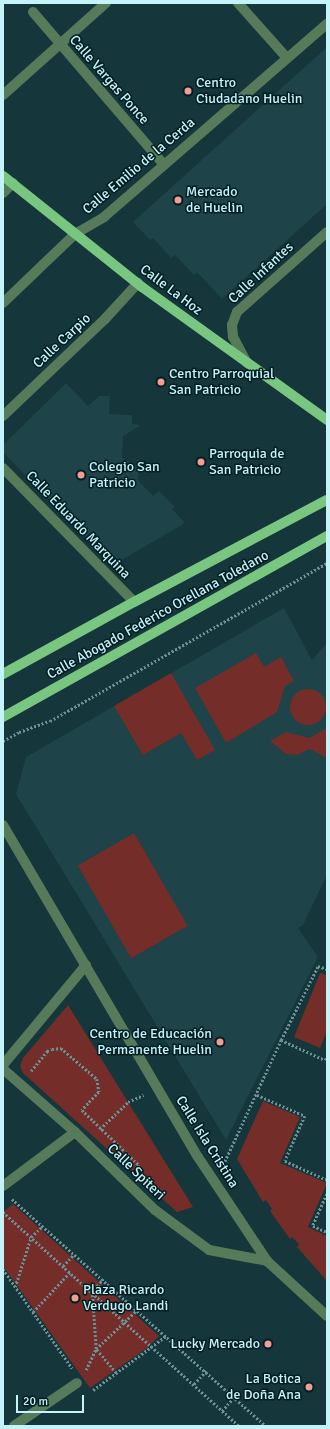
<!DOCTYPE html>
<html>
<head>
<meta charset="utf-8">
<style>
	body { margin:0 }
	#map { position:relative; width:330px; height:1429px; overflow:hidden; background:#15363a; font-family:Signika,sans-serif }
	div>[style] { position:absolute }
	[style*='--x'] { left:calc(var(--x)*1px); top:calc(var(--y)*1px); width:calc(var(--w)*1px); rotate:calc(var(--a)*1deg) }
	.built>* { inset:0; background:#1e4348 }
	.green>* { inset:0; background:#742d28; transform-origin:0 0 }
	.round { border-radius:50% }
	.path>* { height:2.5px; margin-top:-1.25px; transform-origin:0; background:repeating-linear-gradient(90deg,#6a9297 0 2px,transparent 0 4px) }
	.minor>* { height:10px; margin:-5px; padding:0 5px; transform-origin:5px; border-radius:5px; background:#577b5a }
	.major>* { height:10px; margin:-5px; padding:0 5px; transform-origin:5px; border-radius:5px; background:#79c681 }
	.dots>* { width:11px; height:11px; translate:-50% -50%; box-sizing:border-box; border:2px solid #001d21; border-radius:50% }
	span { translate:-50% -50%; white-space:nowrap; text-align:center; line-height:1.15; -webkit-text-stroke:3px #001d21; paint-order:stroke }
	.street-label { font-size:14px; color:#c4f3f9 }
	.poi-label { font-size:14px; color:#c4f3f9 }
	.left { translate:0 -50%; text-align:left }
	.right { translate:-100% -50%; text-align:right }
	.frame { position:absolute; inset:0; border:4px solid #c4f3f9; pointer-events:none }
	.scale { position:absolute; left:16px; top:1395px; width:68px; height:18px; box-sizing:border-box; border:2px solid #c4f3f9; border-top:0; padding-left:5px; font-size:12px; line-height:14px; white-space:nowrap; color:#c4f3f9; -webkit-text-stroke:3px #001d21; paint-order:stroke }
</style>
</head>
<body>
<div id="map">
	<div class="built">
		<i style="clip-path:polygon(327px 47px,327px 204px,222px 299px,197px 272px,194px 275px,175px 255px,171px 258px,153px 238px,150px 240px,133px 222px)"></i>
		<i style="clip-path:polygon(66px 383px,88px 406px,99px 396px,110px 396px,109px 414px,132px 415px,132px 424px,141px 425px,123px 436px,122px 458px,139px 467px,138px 480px,153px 496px,159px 491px,175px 507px,172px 509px,185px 523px,113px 565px,3px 452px,3px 445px)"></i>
		<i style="clip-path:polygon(284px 608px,312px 660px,327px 643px,327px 875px,303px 925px,298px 928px,318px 957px,226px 1140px,16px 794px,26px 757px)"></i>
	</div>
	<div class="green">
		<i style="clip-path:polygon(256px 653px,264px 667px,281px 657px,294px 681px,285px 686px,277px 712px,226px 743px,195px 688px)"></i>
		<i style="clip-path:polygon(171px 673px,215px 750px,197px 760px,181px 733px,143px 755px,114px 706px)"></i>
		<i class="round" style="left:290px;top:689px;width:36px;height:36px"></i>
		<i style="clip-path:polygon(327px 728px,327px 758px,310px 749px,297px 755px,286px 754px,270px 741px,286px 732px,309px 738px)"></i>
		<i style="left:134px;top:833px;width:107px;height:65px;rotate:60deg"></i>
		<i style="clip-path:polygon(320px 973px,327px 975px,327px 1031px,320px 1048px,294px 1037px)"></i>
		<i style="clip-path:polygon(68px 1005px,128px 1102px,193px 1207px,177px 1212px,23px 1073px,20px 1066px,23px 1058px)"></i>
		<i style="clip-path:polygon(263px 1101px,300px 1117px,280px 1163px,327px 1183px,308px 1227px,327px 1236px,327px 1281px,297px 1247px,299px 1244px,292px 1237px,290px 1239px,270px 1211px,272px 1209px,266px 1200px,263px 1202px,237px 1159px)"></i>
		<i style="clip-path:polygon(13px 1204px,159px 1336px,147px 1348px,90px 1388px,3px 1266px,3px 1212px)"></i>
	</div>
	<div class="path">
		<i style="--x:3;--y:741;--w:18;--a:-29"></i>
		<i style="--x:19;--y:732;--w:33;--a:-20"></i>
		<i style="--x:50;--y:721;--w:319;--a:-29.7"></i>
		<i style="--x:281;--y:1040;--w:48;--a:24.4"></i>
		<i style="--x:325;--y:1060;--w:4;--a:-63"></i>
		<i style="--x:31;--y:1071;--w:26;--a:-51"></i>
		<i style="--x:47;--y:1051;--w:5;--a:-22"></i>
		<i style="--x:52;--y:1049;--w:9;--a:-6"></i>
		<i style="--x:61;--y:1048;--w:48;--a:40.7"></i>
		<i style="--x:97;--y:1079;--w:13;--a:81"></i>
		<i style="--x:99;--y:1092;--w:25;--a:133"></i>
		<i style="--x:82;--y:1110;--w:79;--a:44"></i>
		<i style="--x:139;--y:1165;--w:5;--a:112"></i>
		<i style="--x:257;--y:1095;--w:52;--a:23.6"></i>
		<i style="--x:305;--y:1116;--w:49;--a:114"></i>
		<i style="--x:285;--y:1161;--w:46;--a:24.3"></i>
		<i style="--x:100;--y:1129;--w:39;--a:-44"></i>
		<i style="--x:128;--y:1102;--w:17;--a:-25"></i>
		<i style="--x:223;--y:1165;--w:138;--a:-65.1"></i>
		<i style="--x:281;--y:1040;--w:83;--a:-63.4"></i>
		<i style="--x:318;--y:966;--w:9;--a:18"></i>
		<i style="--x:327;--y:1194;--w:35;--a:114"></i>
		<i style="--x:313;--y:1226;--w:15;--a:23"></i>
		<i style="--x:12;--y:1199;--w:341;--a:41.8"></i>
		<i style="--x:3;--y:1212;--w:319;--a:42.2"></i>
		<i style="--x:63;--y:1266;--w:16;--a:-47"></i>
		<i style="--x:3;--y:1269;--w:121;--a:55.1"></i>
		<i style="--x:15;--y:1287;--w:52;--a:-72.3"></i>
		<i style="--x:31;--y:1237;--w:16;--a:-43"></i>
		<i style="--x:33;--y:1312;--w:54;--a:-47.2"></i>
		<i style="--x:86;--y:1370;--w:23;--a:-65"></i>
		<i style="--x:96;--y:1349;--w:57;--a:-94"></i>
		<i style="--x:92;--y:1292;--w:17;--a:-50"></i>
		<i style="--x:116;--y:1373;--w:31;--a:-130"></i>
		<i style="--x:96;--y:1349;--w:58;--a:-43.6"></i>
		<i style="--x:194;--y:1384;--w:18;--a:-47"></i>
		<i style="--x:93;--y:1390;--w:91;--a:-36.5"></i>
		<i style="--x:222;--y:1411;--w:18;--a:-49"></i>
	</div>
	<div class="minor">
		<i style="--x:238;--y:3;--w:74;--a:48.3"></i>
		<i style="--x:33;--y:12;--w:201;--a:49.4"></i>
		<i style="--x:3;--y:95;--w:138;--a:-41.8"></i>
		<i style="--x:3;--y:193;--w:14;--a:-45"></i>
		<i style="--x:3;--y:303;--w:100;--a:-43.8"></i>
		<i style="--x:75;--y:234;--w:34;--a:-30"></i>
		<i style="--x:104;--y:217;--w:295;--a:-40.9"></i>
		<i style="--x:247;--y:363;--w:30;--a:-118"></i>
		<i style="--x:233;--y:337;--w:12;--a:-95"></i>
		<i style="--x:232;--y:325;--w:14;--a:-69"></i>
		<i style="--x:237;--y:312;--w:120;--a:-41.6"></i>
		<i style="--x:3;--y:416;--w:141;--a:-43.6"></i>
		<i style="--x:105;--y:319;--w:49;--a:-47.5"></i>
		<i style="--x:3;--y:468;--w:187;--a:45.6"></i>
		<i style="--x:3;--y:825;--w:385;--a:59.6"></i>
		<i style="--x:198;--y:1157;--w:125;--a:56.4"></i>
		<i style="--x:267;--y:1261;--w:81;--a:42.5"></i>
		<i style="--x:3;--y:1065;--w:130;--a:-50.3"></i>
		<i style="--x:3;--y:1069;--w:96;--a:41.2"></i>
		<i style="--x:75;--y:1132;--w:112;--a:44.3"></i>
		<i style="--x:155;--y:1210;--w:67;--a:36.5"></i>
		<i style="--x:209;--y:1250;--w:59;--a:10.7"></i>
		<i style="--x:3;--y:1186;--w:90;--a:-36.9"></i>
		<i style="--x:14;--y:1426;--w:76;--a:-34.3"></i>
	</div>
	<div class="major">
		<i style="--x:3;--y:176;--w:178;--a:38.6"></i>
		<i style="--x:142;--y:287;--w:228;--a:35.7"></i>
		<i style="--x:3;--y:674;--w:149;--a:-28.8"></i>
		<i style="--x:134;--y:602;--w:218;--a:-27.9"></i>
		<i style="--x:3;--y:717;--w:371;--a:-29.2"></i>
	</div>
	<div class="dots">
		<i style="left:188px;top:91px;background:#f59c92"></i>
		<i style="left:178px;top:200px;background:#f59c92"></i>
		<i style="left:161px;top:382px;background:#f59c92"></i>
		<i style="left:201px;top:462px;background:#f59c92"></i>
		<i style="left:81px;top:475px;background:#f59c92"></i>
		<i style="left:220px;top:1042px;background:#f59c92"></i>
		<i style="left:75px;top:1298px;background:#f59c92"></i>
		<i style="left:268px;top:1344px;background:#f59c92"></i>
		<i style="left:309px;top:1387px;background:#f59c92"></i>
	</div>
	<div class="street-label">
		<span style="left:109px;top:80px;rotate:49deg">Calle Vargas Ponce</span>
		<span style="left:139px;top:166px;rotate:-40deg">Calle Emilio de la Cerda</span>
		<span style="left:261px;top:273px;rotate:-43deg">Calle Infantes</span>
		<span style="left:171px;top:290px;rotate:37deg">Calle La Hoz</span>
		<span style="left:62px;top:341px;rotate:-43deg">Calle Carpio</span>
		<span style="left:78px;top:525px;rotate:46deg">Calle Eduardo Marquina</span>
		<span style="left:158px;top:615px;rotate:-29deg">Calle Abogado Federico Orellana Toledano</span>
		<span style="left:207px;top:1142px;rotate:58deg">Calle Isla Cristina</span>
		<span style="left:136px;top:1172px;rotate:44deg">Calle Spiteri</span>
	</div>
	<div class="poi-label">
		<span class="left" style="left:196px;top:91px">Centro<br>Ciudadano Huelin</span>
		<span class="left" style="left:186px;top:200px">Mercado<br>de Huelin</span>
		<span class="left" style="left:169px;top:382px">Centro Parroquial<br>San Patricio</span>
		<span class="left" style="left:209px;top:462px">Parroquia de<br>San Patricio</span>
		<span class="left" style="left:89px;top:475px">Colegio San<br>Patricio</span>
		<span class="right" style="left:212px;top:1042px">Centro de Educación<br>Permanente Huelin</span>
		<span class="left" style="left:83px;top:1298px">Plaza Ricardo<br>Verdugo Landi</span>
		<span class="right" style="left:260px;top:1344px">Lucky Mercado</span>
		<span class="right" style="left:301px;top:1387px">La Botica<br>de Doña Ana</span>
	</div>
	<div class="frame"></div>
	<div class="scale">20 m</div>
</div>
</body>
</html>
